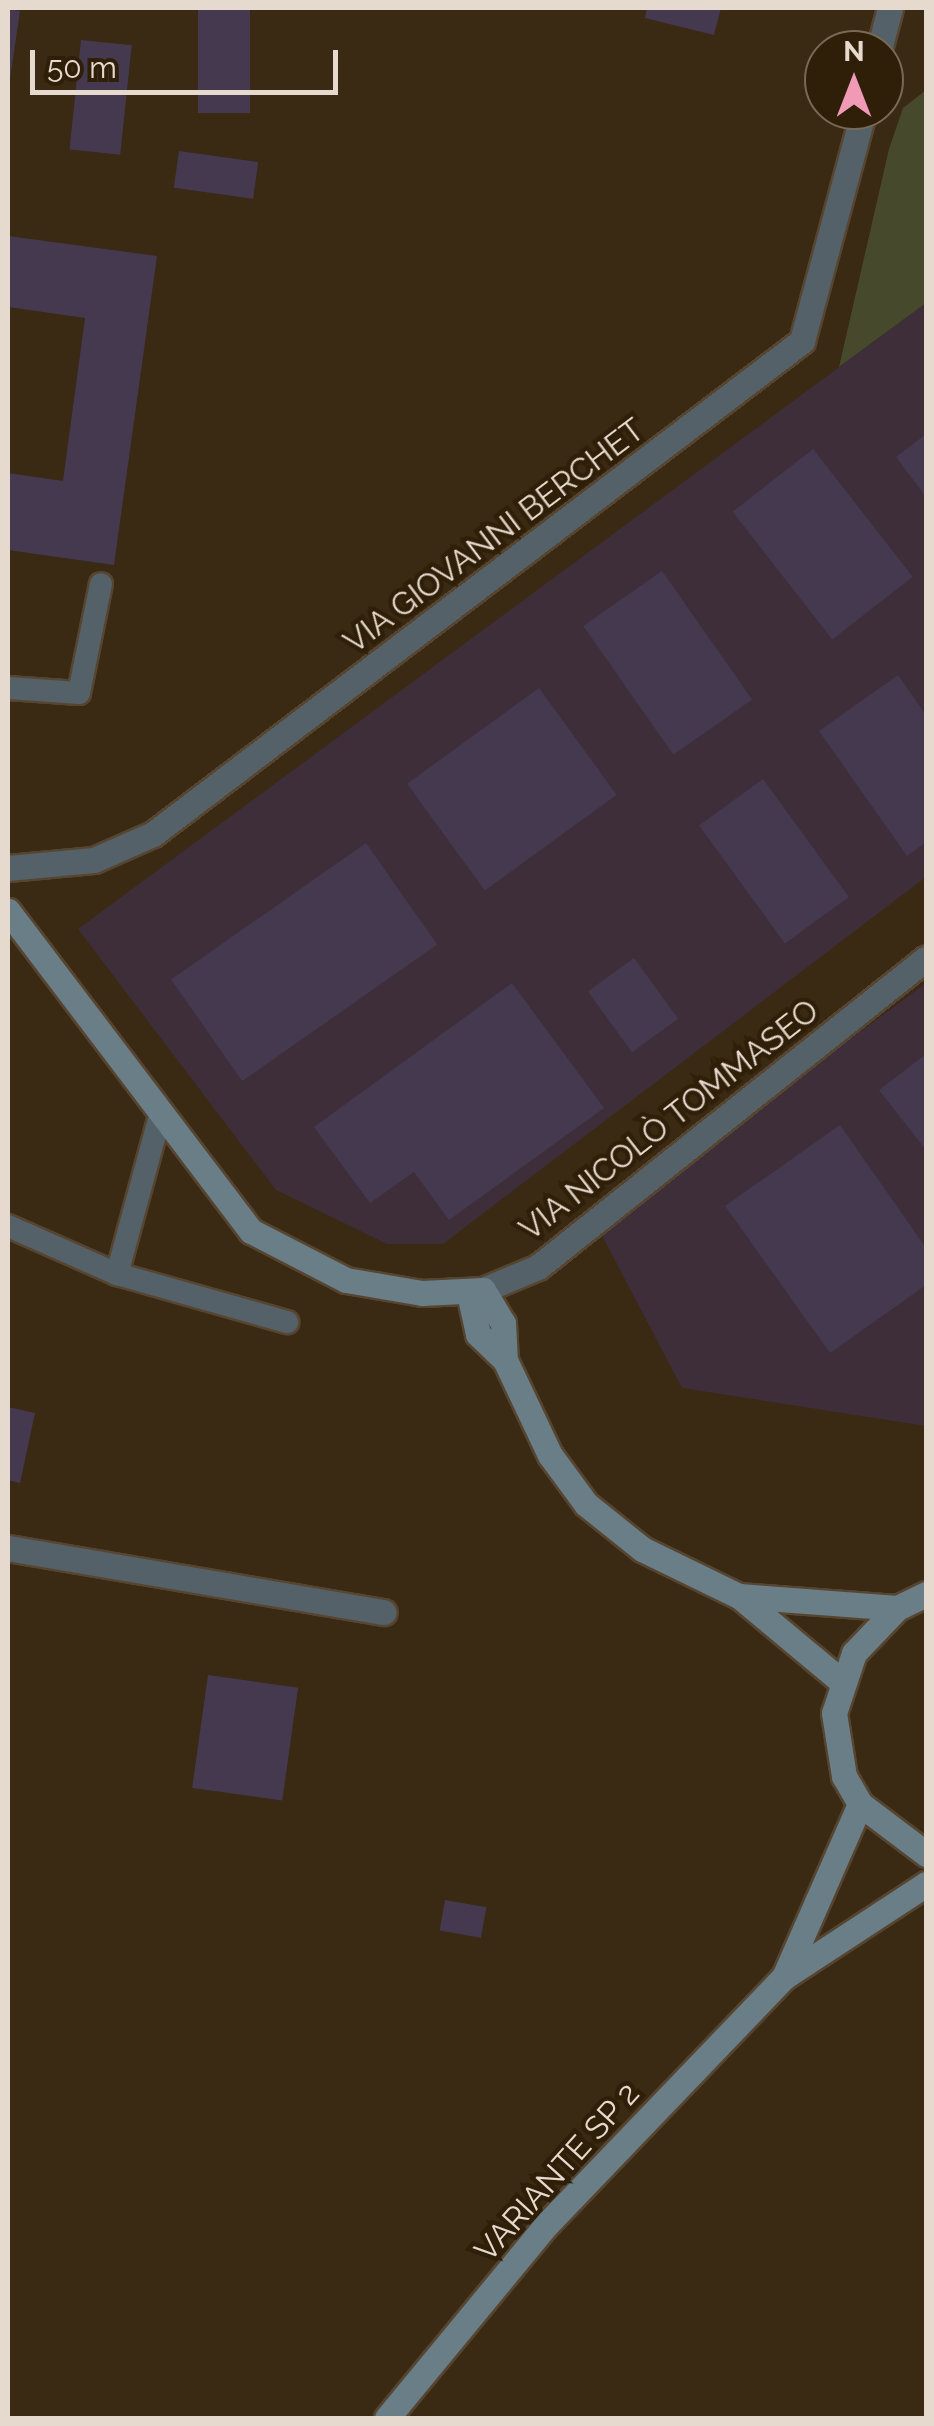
<!DOCTYPE html>
<html>
<head>
<meta charset="utf-8">
<style>
	body { margin:0 }
	#map { position:relative; width:934px; height:2426px; overflow:hidden; background:#3a2913; font-family:Raleway,sans-serif }
	div>[style] { position:absolute }
	[style*='--x'] { left:calc(var(--x)*1px); top:calc(var(--y)*1px); width:calc(var(--w)*1px); rotate:calc(var(--a)*1deg) }
	.industrial>* { inset:0; background:#3e2e3a }
	.green>* { inset:0; background:#47492d }
	.building>* { inset:0; background:#453950; transform-origin:0 0 }
	.roads { filter:drop-shadow(2px 0 #564531) drop-shadow(-2px 0 #564531) drop-shadow(0 2px #564531) drop-shadow(0 -2px #564531) }
	.lane>* { height:22px; margin:-11px; padding:0 11px; transform-origin:11px; border-radius:11px; background:#546168 }
	.street>* { height:25px; margin:-12.5px; padding:0 12.5px; transform-origin:12.5px; border-radius:12.5px; background:#546168 }
	.secondary>* { height:25px; margin:-12.5px; padding:0 12.5px; transform-origin:12.5px; border-radius:12.5px; background:#6a7e88 }
	span { translate:-50% -50%; white-space:nowrap; text-align:center; line-height:1.15; -webkit-text-stroke:9px #2f1f09; paint-order:stroke }
	.street-label { font-size:32px; color:#e6dace }
	.frame { position:absolute; inset:0; border:10px solid #e6dace; pointer-events:none }
	.north { position:absolute; left:804px; top:30px; width:100px; height:100px; box-sizing:border-box; background:#2f1f09; border:2px solid #786a58; border-radius:50%; rotate:0deg; font-size:28px; font-weight:700; line-height:40px; text-align:center; color:#e6dace }
	.north::after { content:''; display:block; margin:auto; width:35px; height:45px; background:#f09ab5; clip-path:polygon(50% 0,100% 100%,50% 72%,0 100%) }
	.scale { position:absolute; left:30px; top:50px; width:308px; height:45px; box-sizing:border-box; border:5px solid #e6dace; border-top:0; padding-left:12px; font-size:30px; line-height:35px; white-space:nowrap; color:#e6dace; -webkit-text-stroke:8px #2f1f09; paint-order:stroke }
</style>
</head>
<body>
<div id="map">
	<div class="industrial">
		<i style="clip-path:polygon(926px 303px,926px 877px,443px 1244px,387px 1244px,276px 1190px,78px 929px)"></i>
		<i style="clip-path:polygon(926px 983px,926px 1426px,682px 1388px,597px 1226px)"></i>
	</div>
	<div class="green">
		<i style="clip-path:polygon(926px 90px,926px 303px,839px 367px,889px 149px,903px 108px)"></i>
	</div>
	<div class="building">
		<i style="left:198px;top:8px;width:52px;height:105px"></i>
		<i style="clip-path:polygon(647px 8px,721px 8px,714px 35px,645px 18px)"></i>
		<i style="clip-path:polygon(8px 9px,20px 11px,10px 79px,8px 79px)"></i>
		<i style="left:81px;top:40px;width:51px;height:110px;rotate:6deg"></i>
		<i style="left:179px;top:151px;width:80px;height:37px;rotate:8deg"></i>
		<i style="clip-path:polygon(8px 236px,157px 256px,114px 565px,8px 550px,8px 473px,63px 481px,85px 318px,8px 307px)"></i>
		<i style="clip-path:polygon(926px 434px,926px 497px,896px 457px)"></i>
		<i style="left:813px;top:449px;width:162px;height:102px;rotate:52deg"></i>
		<i style="left:662px;top:571px;width:157px;height:96px;rotate:55deg"></i>
		<i style="clip-path:polygon(898px 675px,926px 715px,926px 842px,907px 856px,819px 731px)"></i>
		<i style="left:539px;top:688px;width:132px;height:163px;rotate:54deg"></i>
		<i style="left:763px;top:779px;width:146px;height:79px;rotate:54deg"></i>
		<i style="left:366px;top:843px;width:124px;height:238px;rotate:55deg"></i>
		<i style="left:634px;top:958px;width:75px;height:57px;rotate:54deg"></i>
		<i style="clip-path:polygon(512px 983px,604px 1108px,449px 1220px,414px 1172px,370px 1203px,314px 1127px)"></i>
		<i style="clip-path:polygon(926px 1054px,926px 1150px,879px 1090px)"></i>
		<i style="clip-path:polygon(840px 1125px,926px 1248px,926px 1285px,830px 1353px,725px 1206px)"></i>
		<i style="clip-path:polygon(8px 1407px,35px 1413px,20px 1483px,8px 1480px)"></i>
		<i style="left:208px;top:1675px;width:91px;height:114px;rotate:8deg"></i>
		<i style="left:445px;top:1900px;width:42px;height:31px;rotate:10deg"></i>
	</div>
	<div class="roads">
		<div class="lane">
			<i style="--x:8;--y:688;--w:71;--a:4"></i>
			<i style="--x:79;--y:693;--w:111;--a:-78.6"></i>
			<i style="--x:8;--y:1226;--w:119;--a:23.8"></i>
			<i style="--x:117;--y:1274;--w:177;--a:15.8"></i>
			<i style="--x:117;--y:1274;--w:161;--a:-74.8"></i>
		</div>
		<div class="street">
			<i style="--x:879;--y:50;--w:43;--a:-75.3"></i>
			<i style="--x:8;--y:868;--w:86;--a:-5.3"></i>
			<i style="--x:94;--y:860;--w:64;--a:-23.8"></i>
			<i style="--x:153;--y:834;--w:815;--a:-37.22"></i>
			<i style="--x:802;--y:341;--w:239;--a:-75"></i>
			<i style="--x:483;--y:1290;--w:60;--a:-22.7"></i>
			<i style="--x:538;--y:1267;--w:496;--a:-38.5"></i>
			<i style="--x:8;--y:1548;--w:381;--a:9.7"></i>
		</div>
		<div class="secondary">
			<i style="--x:8;--y:911;--w:402;--a:52.8"></i>
			<i style="--x:251;--y:1231;--w:107;--a:27.3"></i>
			<i style="--x:346;--y:1280;--w:77;--a:9.7"></i>
			<i style="--x:422;--y:1293;--w:61;--a:-2.8"></i>
			<i style="--x:483;--y:1290;--w:39;--a:59"></i>
			<i style="--x:503;--y:1323;--w:37;--a:87"></i>
			<i style="--x:469;--y:1293;--w:42;--a:77.6"></i>
			<i style="--x:478;--y:1334;--w:37;--a:44"></i>
			<i style="--x:505;--y:1360;--w:105;--a:64.7"></i>
			<i style="--x:550;--y:1455;--w:61;--a:53.7"></i>
			<i style="--x:586;--y:1504;--w:72;--a:38.8"></i>
			<i style="--x:642;--y:1549;--w:108;--a:25.9"></i>
			<i style="--x:739;--y:1596;--w:133;--a:39.8"></i>
			<i style="--x:926;--y:1594;--w:32;--a:154"></i>
			<i style="--x:897;--y:1608;--w:62;--a:133.7"></i>
			<i style="--x:854;--y:1653;--w:63;--a:108.4"></i>
			<i style="--x:834;--y:1713;--w:64;--a:81"></i>
			<i style="--x:844;--y:1776;--w:32;--a:60"></i>
			<i style="--x:860;--y:1804;--w:83;--a:37.1"></i>
			<i style="--x:739;--y:1596;--w:158;--a:4.3"></i>
			<i style="--x:784;--y:1977;--w:189;--a:-66.3"></i>
			<i style="--x:387;--y:2418;--w:253;--a:-50.5"></i>
			<i style="--x:548;--y:2223;--w:341;--a:-46.2"></i>
			<i style="--x:784;--y:1977;--w:170;--a:-33.2"></i>
		</div>
	</div>
	<div class="street-label">
		<span style="left:494px;top:536px;rotate:-37deg">VIA GIOVANNI BERCHET</span>
		<span style="left:669px;top:1120px;rotate:-38deg">VIA NICOLÒ TOMMASEO</span>
		<span style="left:557px;top:2172px;rotate:-48deg">VARIANTE SP 2</span>
	</div>
	<div class="frame"></div>
	<div class="north">N</div>
	<div class="scale">50 m</div>
</div>
</body>
</html>
